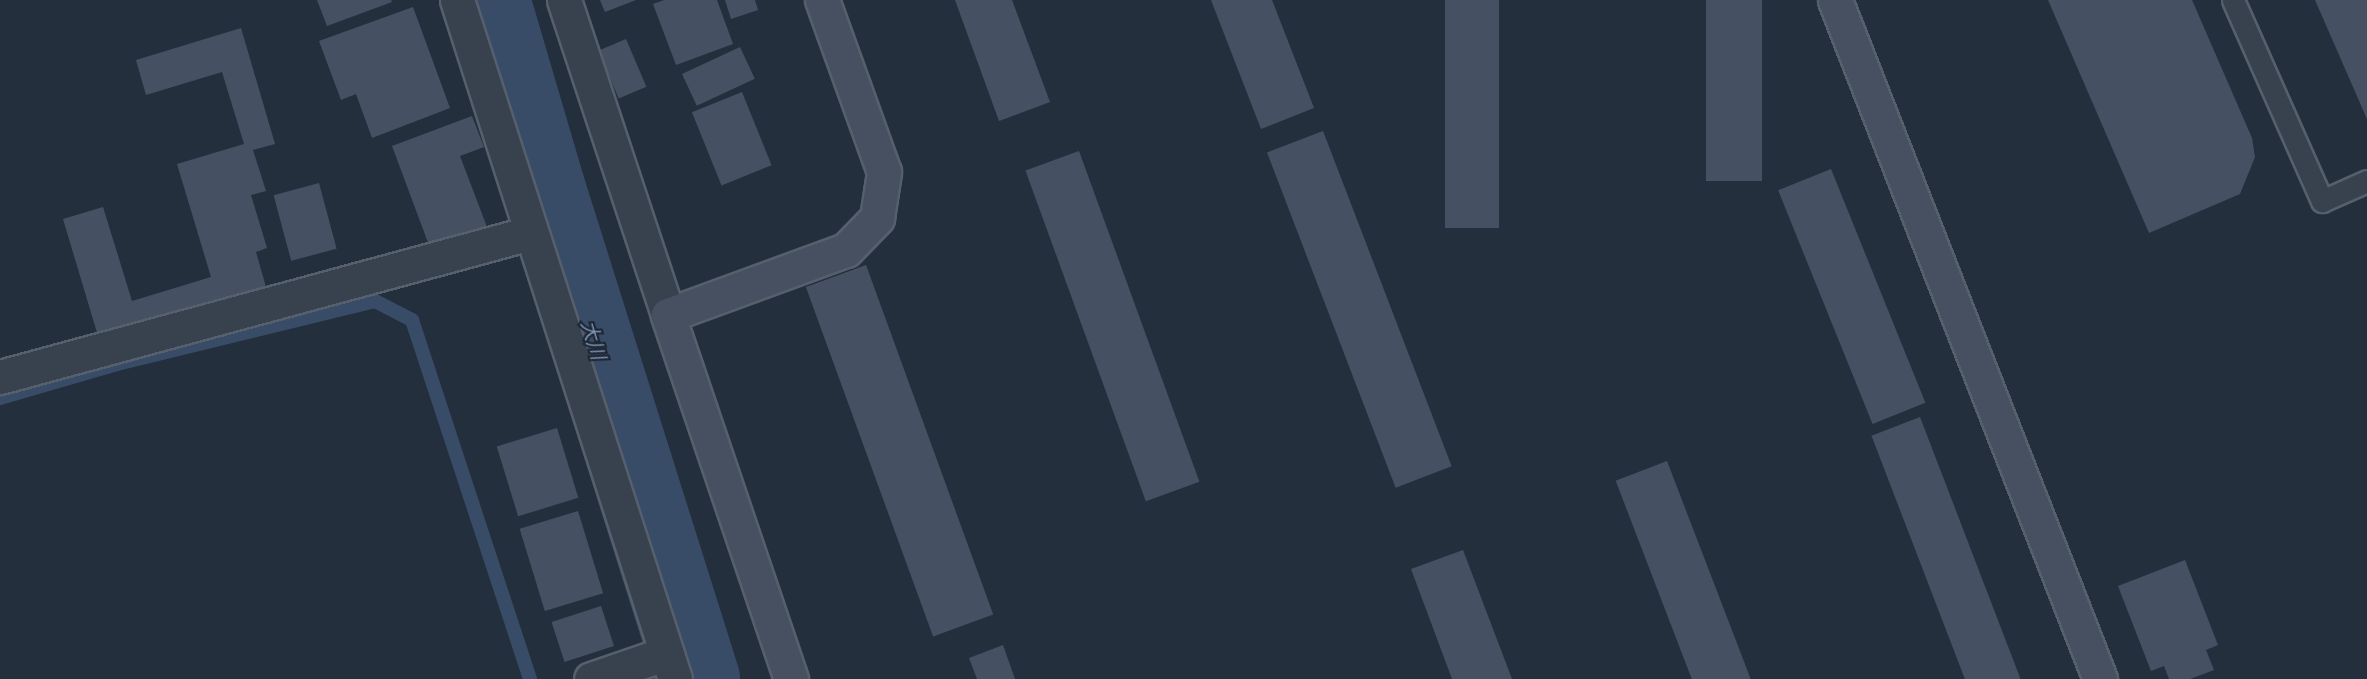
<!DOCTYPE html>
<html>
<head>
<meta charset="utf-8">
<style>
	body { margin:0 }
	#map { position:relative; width:2367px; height:679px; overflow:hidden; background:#242f3e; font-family:"PT Sans","Noto Sans JP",sans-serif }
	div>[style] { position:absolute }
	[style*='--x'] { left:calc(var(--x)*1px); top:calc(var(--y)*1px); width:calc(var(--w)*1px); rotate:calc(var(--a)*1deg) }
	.stream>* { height:14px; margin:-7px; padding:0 7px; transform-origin:7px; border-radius:7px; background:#394c67 }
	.river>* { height:84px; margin:-42px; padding:0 42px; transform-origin:42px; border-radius:42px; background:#394c67 }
	.building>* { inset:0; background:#455162; transform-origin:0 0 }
	.roads { filter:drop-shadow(2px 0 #565f6c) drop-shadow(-2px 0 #565f6c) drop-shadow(0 2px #565f6c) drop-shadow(0 -2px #565f6c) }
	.lane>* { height:21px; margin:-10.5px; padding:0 10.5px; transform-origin:10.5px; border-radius:10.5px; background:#38414e }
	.street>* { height:33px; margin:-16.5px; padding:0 16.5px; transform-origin:16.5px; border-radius:16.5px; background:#38414e }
	.secondary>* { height:33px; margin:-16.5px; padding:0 16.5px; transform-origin:16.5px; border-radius:16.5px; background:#465061 }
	span { translate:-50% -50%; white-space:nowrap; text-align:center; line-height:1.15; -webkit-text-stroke:4.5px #1d2633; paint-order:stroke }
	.water-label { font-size:20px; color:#7c92b1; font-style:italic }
</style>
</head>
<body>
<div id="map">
	<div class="stream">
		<i style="--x:0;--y:398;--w:122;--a:-16.2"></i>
		<i style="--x:117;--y:364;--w:266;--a:-13.7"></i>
		<i style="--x:375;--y:301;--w:42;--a:27.2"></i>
		<i style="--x:412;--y:320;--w:378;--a:71.8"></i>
	</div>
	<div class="river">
		<i style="--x:488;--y:0;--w:195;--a:73.6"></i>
		<i style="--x:543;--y:187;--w:516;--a:72.51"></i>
	</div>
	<div class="building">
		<i style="clip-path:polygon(317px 0,391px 0,392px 2px,327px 26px)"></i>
		<i style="clip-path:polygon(600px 0,636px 0,605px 12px)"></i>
		<i style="clip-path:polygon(664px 0,717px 0,733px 44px,676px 65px,653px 4px)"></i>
		<i style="clip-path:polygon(725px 0,755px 0,758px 10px,731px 19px)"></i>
		<i style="clip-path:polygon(955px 0,1012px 0,1050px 102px,999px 121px)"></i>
		<i style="clip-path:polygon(1211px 0,1272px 0,1314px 108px,1261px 129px)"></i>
		<i style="left:1445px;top:0;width:54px;height:228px"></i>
		<i style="left:1706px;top:0;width:56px;height:181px"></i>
		<i style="clip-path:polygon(2048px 0,2192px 0,2252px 138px,2255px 157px,2240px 194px,2149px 233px)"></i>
		<i style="clip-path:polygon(2315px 0,2367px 0,2367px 119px)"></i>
		<i style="clip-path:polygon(413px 7px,450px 108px,372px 138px,356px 94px,341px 100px,319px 41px)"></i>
		<i style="clip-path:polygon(241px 28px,275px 144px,253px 150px,266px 191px,251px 195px,267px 248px,256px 252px,266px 287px,98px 336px,63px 219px,103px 207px,132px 301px,211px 277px,177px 164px,244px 144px,222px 72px,146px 95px,136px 60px)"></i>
		<i style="left:626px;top:39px;width:52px;height:30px;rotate:67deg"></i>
		<i style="left:740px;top:47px;width:35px;height:64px;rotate:65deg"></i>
		<i style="left:742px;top:92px;width:79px;height:54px;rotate:68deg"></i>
		<i style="clip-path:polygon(472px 116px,484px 147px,460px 156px,487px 227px,430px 248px,392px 146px)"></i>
		<i style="left:1323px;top:131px;width:359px;height:60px;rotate:69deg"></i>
		<i style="left:1079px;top:151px;width:352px;height:57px;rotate:70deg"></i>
		<i style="left:1831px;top:169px;width:252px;height:57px;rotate:68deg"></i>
		<i style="left:319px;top:183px;width:68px;height:47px;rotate:75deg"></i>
		<i style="left:866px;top:265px;width:372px;height:64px;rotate:70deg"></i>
		<i style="left:1920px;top:417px;width:280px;height:52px;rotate:69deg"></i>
		<i style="left:557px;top:428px;width:73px;height:63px;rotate:73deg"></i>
		<i style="left:1667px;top:461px;width:233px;height:55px;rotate:69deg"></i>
		<i style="left:578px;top:511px;width:86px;height:61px;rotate:73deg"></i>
		<i style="clip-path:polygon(1463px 550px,1512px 679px,1452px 679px,1411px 569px)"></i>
		<i style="clip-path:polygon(2185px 560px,2218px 645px,2206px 650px,2214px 670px,2190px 679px,2169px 679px,2164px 666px,2151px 671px,2118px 586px)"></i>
		<i style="left:601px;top:606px;width:42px;height:52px;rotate:72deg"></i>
		<i style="clip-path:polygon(1003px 645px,1015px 679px,977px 679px,969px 658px)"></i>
	</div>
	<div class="roads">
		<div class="lane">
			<i style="--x:2233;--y:0;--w:220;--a:66.1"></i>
			<i style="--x:2322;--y:201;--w:49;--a:-24"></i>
		</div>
		<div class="street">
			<i style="--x:457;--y:0;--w:713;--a:72.2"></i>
			<i style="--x:564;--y:0;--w:332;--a:71.7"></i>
			<i style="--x:0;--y:377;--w:549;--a:-15.2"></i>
			<i style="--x:591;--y:679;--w:80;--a:-18.9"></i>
		</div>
		<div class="secondary">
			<i style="--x:1835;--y:0;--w:729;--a:68.68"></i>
			<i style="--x:791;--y:679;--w:384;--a:-108.7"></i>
			<i style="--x:668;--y:315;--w:189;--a:-20.1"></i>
			<i style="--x:846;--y:250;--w:45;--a:-45.9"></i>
			<i style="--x:877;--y:218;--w:47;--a:-81.3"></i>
			<i style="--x:884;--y:172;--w:183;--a:-109.8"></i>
		</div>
	</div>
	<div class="water-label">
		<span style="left:593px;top:340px;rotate:73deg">大川</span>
	</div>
</div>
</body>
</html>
